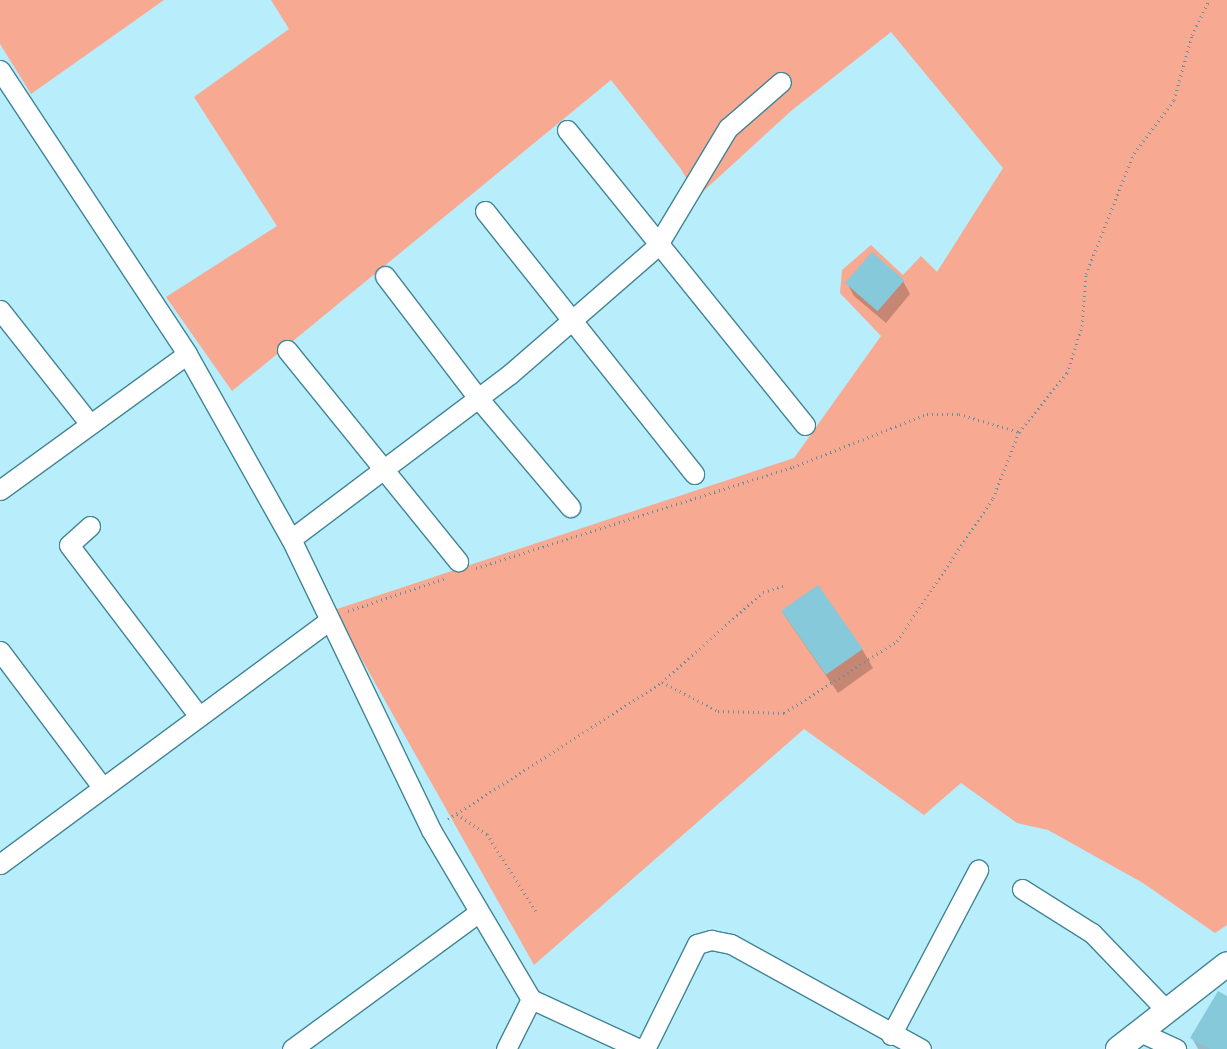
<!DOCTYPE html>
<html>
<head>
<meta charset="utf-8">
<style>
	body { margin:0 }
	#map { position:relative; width:1227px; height:1049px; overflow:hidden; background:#b8edfc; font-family:"Asap Condensed",sans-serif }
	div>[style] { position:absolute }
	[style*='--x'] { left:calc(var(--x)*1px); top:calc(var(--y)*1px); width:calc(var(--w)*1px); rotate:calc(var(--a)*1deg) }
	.green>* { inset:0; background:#f7a992 }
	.shadow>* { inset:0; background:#0003 }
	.building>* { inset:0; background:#86c9db; transform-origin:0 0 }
	.path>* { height:3px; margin-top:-1.5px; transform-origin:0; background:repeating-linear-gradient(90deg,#688f9a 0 1px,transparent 0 5px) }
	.roads { filter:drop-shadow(1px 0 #428596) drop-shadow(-1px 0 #428596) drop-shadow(0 1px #428596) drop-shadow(0 -1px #428596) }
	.minor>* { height:19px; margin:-9.5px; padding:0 9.5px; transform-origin:9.5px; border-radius:9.5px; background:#fff }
	.tertiary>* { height:24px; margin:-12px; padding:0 12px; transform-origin:12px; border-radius:12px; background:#fff }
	span { translate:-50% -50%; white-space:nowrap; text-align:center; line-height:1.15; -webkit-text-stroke:4px #b8edfc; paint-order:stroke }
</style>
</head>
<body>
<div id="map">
	<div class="green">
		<i style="clip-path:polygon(0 0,164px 0,31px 94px,0 44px)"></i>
		<i style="clip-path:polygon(271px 0,1227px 0,1227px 925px,1215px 933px,1143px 883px,1048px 830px,1017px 823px,961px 783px,924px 815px,804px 729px,534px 965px,334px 610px,794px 458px,881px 336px,840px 293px,842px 270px,871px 245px,903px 275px,921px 256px,937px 272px,1003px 168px,891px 32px,791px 111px,697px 197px,681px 169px,611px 80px,232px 391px,166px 297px,277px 226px,194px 97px,289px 29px)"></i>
	</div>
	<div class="shadow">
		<i style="clip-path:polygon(872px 254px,903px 281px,910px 294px,886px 323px,854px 296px,847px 283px)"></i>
		<i style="clip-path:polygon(782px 612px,862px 649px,873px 668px,838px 693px)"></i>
		<i style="clip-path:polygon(1227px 998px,1227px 1049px,1198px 1049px,1192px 1038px)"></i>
	</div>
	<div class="building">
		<i style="left:872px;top:252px;width:43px;height:41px;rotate:41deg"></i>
		<i style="left:818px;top:585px;width:78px;height:45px;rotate:55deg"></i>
		<i style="clip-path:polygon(1218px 991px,1227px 996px,1227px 1049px,1210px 1049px,1190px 1038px)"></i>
	</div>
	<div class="path">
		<i style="--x:476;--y:568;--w:333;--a:-17.7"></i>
		<i style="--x:793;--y:467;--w:144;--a:-21.6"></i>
		<i style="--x:927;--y:414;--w:32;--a:0"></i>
		<i style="--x:959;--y:414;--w:63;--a:16.7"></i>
		<i style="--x:348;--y:611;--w:103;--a:-18.6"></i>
		<i style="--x:662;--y:682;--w:63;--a:27.4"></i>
		<i style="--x:718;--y:711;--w:66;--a:1.7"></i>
		<i style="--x:784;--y:713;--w:134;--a:-32.5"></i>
		<i style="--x:897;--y:641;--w:172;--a:-56.1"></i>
		<i style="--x:993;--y:498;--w:71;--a:-68.5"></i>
		<i style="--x:1019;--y:432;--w:76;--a:-50.9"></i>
		<i style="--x:1067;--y:373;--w:49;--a:-72.3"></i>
		<i style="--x:1082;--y:326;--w:52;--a:-85.6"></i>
		<i style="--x:1086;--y:274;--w:130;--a:-68.4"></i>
		<i style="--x:1134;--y:153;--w:66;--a:-53"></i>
		<i style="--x:1174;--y:100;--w:67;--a:-74.5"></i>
		<i style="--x:1192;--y:35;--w:39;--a:-64"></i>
		<i style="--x:457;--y:814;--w:36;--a:34"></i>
		<i style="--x:487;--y:834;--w:93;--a:57.7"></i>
		<i style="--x:448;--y:819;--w:254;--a:-32.6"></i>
		<i style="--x:662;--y:682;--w:135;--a:-41.7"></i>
		<i style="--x:763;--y:592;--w:21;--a:-17"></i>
	</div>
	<div class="roads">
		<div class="minor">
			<i style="--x:0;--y:70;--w:340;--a:56.6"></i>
			<i style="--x:187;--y:354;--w:212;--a:60.7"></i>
			<i style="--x:291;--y:539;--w:323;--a:64.3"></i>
			<i style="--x:431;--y:830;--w:196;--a:59.4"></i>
			<i style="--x:531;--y:999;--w:119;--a:24.8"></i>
			<i style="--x:567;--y:130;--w:379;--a:51.1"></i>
			<i style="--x:485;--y:211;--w:336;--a:51.5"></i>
			<i style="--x:385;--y:276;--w:153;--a:52.7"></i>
			<i style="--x:478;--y:398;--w:143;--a:49.8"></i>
			<i style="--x:0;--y:310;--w:145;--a:51.7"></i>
			<i style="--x:287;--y:350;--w:272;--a:51"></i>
			<i style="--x:0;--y:490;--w:231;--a:-36"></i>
			<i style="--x:90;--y:526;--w:28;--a:138"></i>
			<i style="--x:69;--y:545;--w:215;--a:52.8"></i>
			<i style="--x:291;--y:539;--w:274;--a:-37"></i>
			<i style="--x:510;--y:374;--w:195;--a:-41"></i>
			<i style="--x:657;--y:246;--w:138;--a:-59"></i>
			<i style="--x:728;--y:128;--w:70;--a:-41"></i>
			<i style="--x:0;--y:651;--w:171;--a:53.1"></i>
			<i style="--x:0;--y:864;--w:410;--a:-36.5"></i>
			<i style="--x:1022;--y:889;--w:83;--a:32.2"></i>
			<i style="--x:1092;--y:933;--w:108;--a:46.1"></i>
			<i style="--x:1140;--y:1032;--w:40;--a:25"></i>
			<i style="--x:891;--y:1035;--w:187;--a:-62.2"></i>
			<i style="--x:292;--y:1049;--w:230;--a:-36.2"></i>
			<i style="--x:506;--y:1049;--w:56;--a:-63.4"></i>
			<i style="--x:645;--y:1049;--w:117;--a:-63.7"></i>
			<i style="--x:697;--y:944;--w:15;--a:-16"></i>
			<i style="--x:711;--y:940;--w:20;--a:11"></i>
			<i style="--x:731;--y:944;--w:217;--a:28.9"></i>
		</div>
		<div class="tertiary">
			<i style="--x:1118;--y:1049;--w:138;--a:-37.9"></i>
		</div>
	</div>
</div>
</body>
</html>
